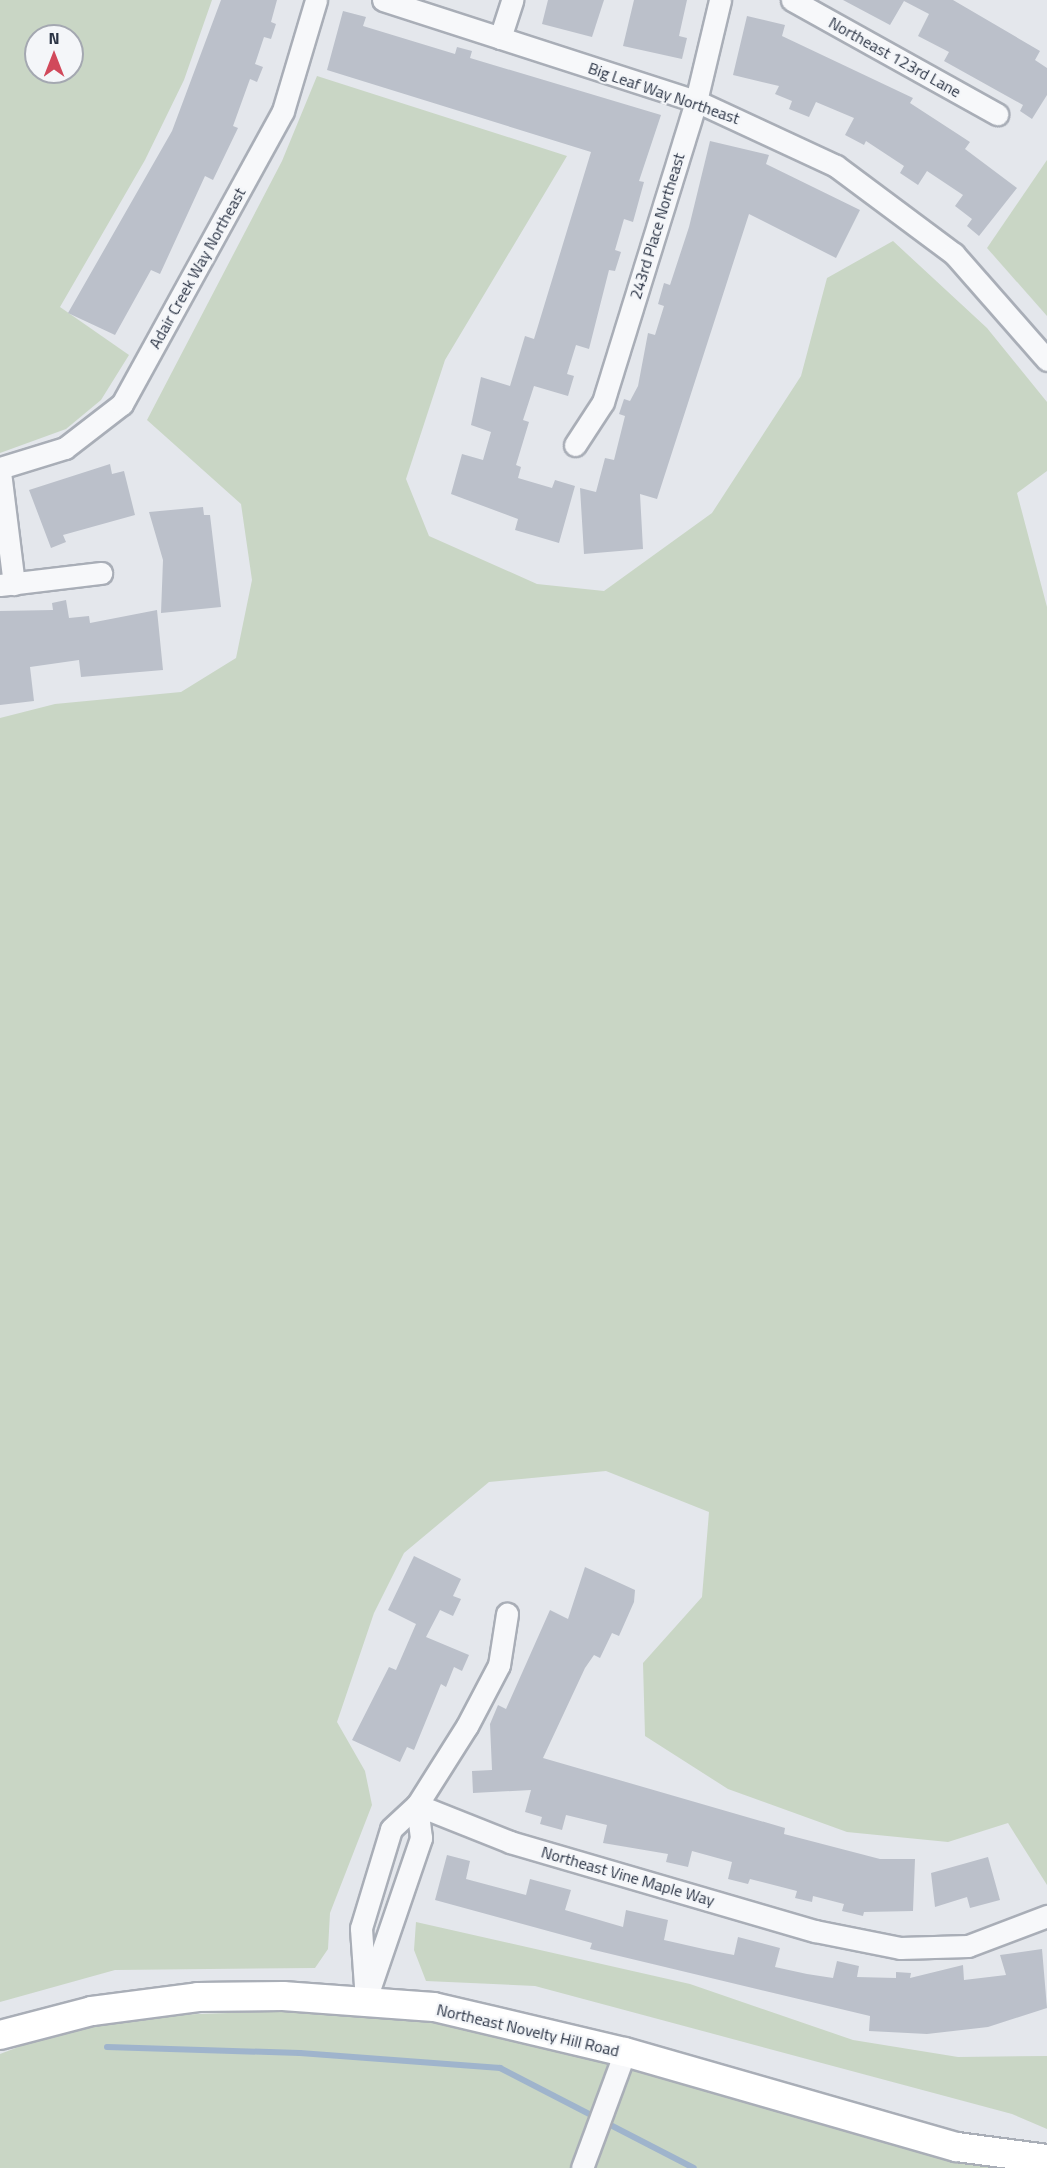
<!DOCTYPE html>
<html>
<head>
<meta charset="utf-8">
<style>
	body { margin:0 }
	#map { position:relative; width:1047px; height:2168px; overflow:hidden; background:#e4e7ec; font-family:"Titillium Web",sans-serif }
	div>[style] { position:absolute }
	[style*='--x'] { left:calc(var(--x)*1px); top:calc(var(--y)*1px); width:calc(var(--w)*1px); rotate:calc(var(--a)*1deg) }
	.green>* { inset:0; background:#c9d6c5 }
	.stream>* { height:6px; margin:-3px; padding:0 3px; transform-origin:3px; border-radius:3px; background:#9fb4cc }
	.building>* { inset:0; background:#bbc0ca }
	.roads { filter:drop-shadow(2px 0 #a9aeb7) drop-shadow(-2px 0 #a9aeb7) drop-shadow(0 2px #a9aeb7) drop-shadow(0 -2px #a9aeb7) }
	.street>* { height:21px; margin:-10.5px; padding:0 10.5px; transform-origin:10.5px; border-radius:10.5px; background:#f7f8fa }
	.secondary>* { height:28px; margin:-14px; padding:0 14px; transform-origin:14px; border-radius:14px; background:#fff }
	span { translate:-50% -50%; white-space:nowrap; text-align:center; line-height:1.15; -webkit-text-stroke:4.5px #f4f6f9; paint-order:stroke }
	.street-label { font-size:16px; color:#2b3445 }
	.north { position:absolute; left:24px; top:24px; width:60px; height:60px; box-sizing:border-box; background:#f4f6f9; border:2px solid #a4a8b1; border-radius:50%; rotate:0deg; font-size:16px; font-weight:700; line-height:24px; text-align:center; color:#2b3445 }
	.north::after { content:''; display:block; margin:auto; width:21px; height:27px; background:#d1495b; clip-path:polygon(50% 0,100% 100%,50% 72%,0 100%) }
</style>
</head>
<body>
<div id="map">
	<div class="green">
		<i style="clip-path:polygon(evenodd,0 0,212px 0,184px 80px,145px 160px,60px 307px,129px 355px,101px 400px,66px 429px,0 453px,0 0,36px 36px,72px 36px,72px 72px,36px 72px,36px 36px)"></i>
		<i style="clip-path:polygon(317px 76px,567px 156px,445px 360px,406px 479px,429px 536px,537px 584px,604px 591px,712px 513px,801px 376px,827px 278px,893px 241px,987px 328px,1047px 402px,1047px 471px,1017px 493px,1047px 607px,1047px 1885px,1008px 1823px,948px 1842px,847px 1832px,728px 1789px,645px 1736px,643px 1663px,702px 1597px,709px 1512px,606px 1471px,489px 1482px,404px 1553px,374px 1613px,337px 1722px,365px 1771px,372px 1805px,330px 1913px,328px 1949px,315px 1968px,115px 1970px,0 2002px,0 718px,55px 704px,181px 692px,236px 658px,252px 580px,241px 504px,147px 420px,282px 161px)"></i>
		<i style="clip-path:polygon(1047px 160px,1047px 316px,987px 248px)"></i>
		<i style="clip-path:polygon(416px 1922px,690px 1984px,853px 2040px,958px 2057px,1047px 2056px,1047px 2129px,1012px 2114px,535px 1986px,426px 1981px,414px 1950px)"></i>
		<i style="clip-path:polygon(283px 1996px,366px 2000px,1047px 2168px,0 2168px,0 2054px,76px 2025px,114px 2017px,283px 2011px)"></i>
	</div>
	<div class="stream">
		<i style="--x:107;--y:2047;--w:193;--a:1.8"></i>
		<i style="--x:300;--y:2053;--w:201;--a:4.3"></i>
		<i style="--x:500;--y:2068;--w:218;--a:27.3"></i>
	</div>
	<div class="building">
		<i style="clip-path:polygon(221px 0,277px 0,271px 22px,276px 24px,271px 39px,264px 37px,255px 64px,263px 67px,257px 82px,250px 79px,233px 126px,238px 128px,213px 180px,205px 176px,160px 274px,151px 270px,115px 335px,68px 313px,172px 131px)"></i>
		<i style="clip-path:polygon(548px 0,604px 0,592px 37px,542px 24px)"></i>
		<i style="clip-path:polygon(634px 0,687px 0,679px 36px,687px 38px,682px 59px,623px 46px)"></i>
		<i style="clip-path:polygon(843px 0,953px 0,1040px 51px,1035px 60px,1047px 68px,1047px 95px,1032px 119px,1020px 111px,1023px 105px,944px 61px,949px 52px,918px 36px,929px 14px,904px 1px,890px 25px)"></i>
		<i style="clip-path:polygon(343px 11px,366px 17px,363px 26px,455px 54px,457px 47px,472px 51px,470px 58px,661px 115px,639px 181px,644px 182px,633px 222px,624px 219px,615px 250px,621px 252px,615px 271px,609px 270px,589px 349px,576px 345px,567px 374px,574px 376px,568px 396px,534px 386px,523px 420px,529px 422px,516px 465px,521px 467px,518px 478px,552px 488px,555px 480px,575px 486px,559px 543px,515px 530px,518px 519px,451px 494px,462px 454px,483px 460px,491px 432px,471px 425px,481px 377px,510px 386px,525px 336px,534px 339px,591px 152px,327px 70px)"></i>
		<i style="clip-path:polygon(747px 16px,785px 25px,782px 36px,913px 98px,910px 103px,970px 142px,965px 149px,1017px 188px,979px 236px,967px 226px,972px 219px,955px 206px,963px 195px,927px 171px,918px 185px,900px 173px,904px 166px,866px 141px,864px 145px,845px 135px,854px 118px,816px 102px,809px 117px,789px 109px,792px 101px,775px 94px,779px 86px,733px 75px)"></i>
		<i style="clip-path:polygon(710px 141px,769px 155px,766px 164px,860px 210px,836px 258px,749px 214px,657px 499px,640px 494px,643px 549px,584px 554px,580px 488px,596px 492px,605px 458px,614px 460px,625px 416px,619px 414px,624px 399px,630px 401px,638px 386px,648px 333px,655px 335px,664px 306px,658px 304px,664px 283px,670px 285px,689px 227px)"></i>
		<i style="clip-path:polygon(110px 464px,112px 474px,124px 471px,135px 515px,63px 535px,66px 542px,51px 548px,29px 490px)"></i>
		<i style="clip-path:polygon(203px 507px,204px 515px,210px 515px,221px 607px,161px 613px,163px 560px,149px 512px)"></i>
		<i style="clip-path:polygon(66px 600px,69px 618px,89px 616px,90px 623px,157px 610px,163px 670px,81px 677px,79px 660px,30px 667px,34px 701px,0 705px,0 611px,53px 610px,52px 603px)"></i>
		<i style="clip-path:polygon(414px 1556px,461px 1579px,453px 1596px,461px 1599px,453px 1616px,440px 1610px,426px 1637px,469px 1655px,462px 1671px,454px 1667px,446px 1687px,441px 1684px,414px 1750px,407px 1747px,400px 1762px,352px 1740px,389px 1667px,396px 1670px,416px 1624px,388px 1610px)"></i>
		<i style="clip-path:polygon(585px 1567px,635px 1590px,634px 1602px,619px 1636px,612px 1633px,600px 1658px,594px 1655px,585px 1668px,543px 1758px,785px 1828px,784px 1834px,880px 1859px,915px 1859px,913px 1911px,864px 1912px,863px 1916px,842px 1911px,844px 1904px,813px 1896px,812px 1902px,795px 1898px,797px 1891px,750px 1879px,748px 1884px,728px 1879px,732px 1862px,692px 1851px,688px 1867px,666px 1862px,668px 1854px,603px 1843px,607px 1825px,566px 1815px,562px 1830px,540px 1824px,542px 1817px,525px 1812px,531px 1790px,473px 1793px,472px 1771px,492px 1770px,490px 1724px,498px 1705px,506px 1709px,550px 1610px,568px 1619px)"></i>
		<i style="clip-path:polygon(447px 1855px,470px 1861px,466px 1879px,526px 1895px,530px 1879px,571px 1890px,565px 1910px,623px 1927px,626px 1910px,668px 1920px,664px 1940px,708px 1950px,734px 1955px,738px 1937px,780px 1948px,775px 1967px,807px 1974px,833px 1978px,837px 1961px,859px 1966px,857px 1977px,896px 1978px,896px 1972px,911px 1973px,910px 1978px,963px 1965px,964px 1980px,1006px 1975px,1000px 1955px,1042px 1949px,1047px 2008px,988px 2027px,927px 2034px,869px 2031px,870px 2016px,590px 1949px,592px 1943px,435px 1900px)"></i>
		<i style="clip-path:polygon(988px 1857px,1000px 1900px,970px 1908px,967px 1897px,935px 1907px,931px 1873px)"></i>
	</div>
	<div class="roads">
		<div class="street">
			<i style="--x:383;--y:0;--w:329;--a:17.9"></i>
			<i style="--x:696;--y:101;--w:154;--a:24.9"></i>
			<i style="--x:836;--y:166;--w:147;--a:36.7"></i>
			<i style="--x:954;--y:254;--w:141;--a:48.7"></i>
			<i style="--x:792;--y:0;--w:235;--a:29.1"></i>
			<i style="--x:500;--y:38;--w:40;--a:-72"></i>
			<i style="--x:575;--y:445;--w:51;--a:-56.9"></i>
			<i style="--x:603;--y:402;--w:315;--a:-72.8"></i>
			<i style="--x:696;--y:101;--w:104;--a:-76.6"></i>
			<i style="--x:0;--y:468;--w:68;--a:-17.1"></i>
			<i style="--x:65;--y:448;--w:72;--a:-37.7"></i>
			<i style="--x:122;--y:404;--w:334;--a:-61.2"></i>
			<i style="--x:283;--y:111;--w:116;--a:-73.4"></i>
			<i style="--x:0;--y:472;--w:113;--a:82.9"></i>
			<i style="--x:0;--y:585;--w:102;--a:-6.8"></i>
			<i style="--x:417;--y:1805;--w:100;--a:21.7"></i>
			<i style="--x:510;--y:1842;--w:318;--a:16.3"></i>
			<i style="--x:815;--y:1931;--w:87;--a:11.3"></i>
			<i style="--x:900;--y:1948;--w:68;--a:-1.7"></i>
			<i style="--x:968;--y:1946;--w:85;--a:-20.8"></i>
			<i style="--x:369;--y:1990;--w:161;--a:-71.1"></i>
			<i style="--x:421;--y:1838;--w:33;--a:-97"></i>
			<i style="--x:366;--y:2000;--w:72;--a:-94"></i>
			<i style="--x:361;--y:1928;--w:103;--a:-73.1"></i>
			<i style="--x:391;--y:1829;--w:35;--a:-43"></i>
			<i style="--x:417;--y:1805;--w:93;--a:-57.7"></i>
			<i style="--x:467;--y:1726;--w:69;--a:-62.3"></i>
			<i style="--x:499;--y:1665;--w:52;--a:-81.1"></i>
			<i style="--x:582;--y:2168;--w:124;--a:-69.7"></i>
		</div>
		<div class="secondary">
			<i style="--x:0;--y:2035;--w:95;--a:-14.6"></i>
			<i style="--x:92;--y:2011;--w:107;--a:-7.5"></i>
			<i style="--x:198;--y:1997;--w:85;--a:-0.7"></i>
			<i style="--x:283;--y:1996;--w:151;--a:4.2"></i>
			<i style="--x:434;--y:2007;--w:196;--a:13.3"></i>
			<i style="--x:625;--y:2052;--w:345;--a:16"></i>
			<i style="--x:957;--y:2147;--w:91;--a:7.6"></i>
		</div>
	</div>
	<div class="street-label">
		<span style="left:895px;top:57px;rotate:29deg">Northeast 123rd Lane</span>
		<span style="left:664px;top:93px;rotate:19deg">Big Leaf Way Northeast</span>
		<span style="left:657px;top:226px;rotate:-73deg">243rd Place Northeast</span>
		<span style="left:197px;top:268px;rotate:-61deg">Adair Creek Way Northeast</span>
		<span style="left:628px;top:1876px;rotate:16deg">Northeast Vine Maple Way</span>
		<span style="left:528px;top:2030px;rotate:13deg">Northeast Novelty Hill Road</span>
	</div>
	<div class="north">N</div>
</div>
</body>
</html>
